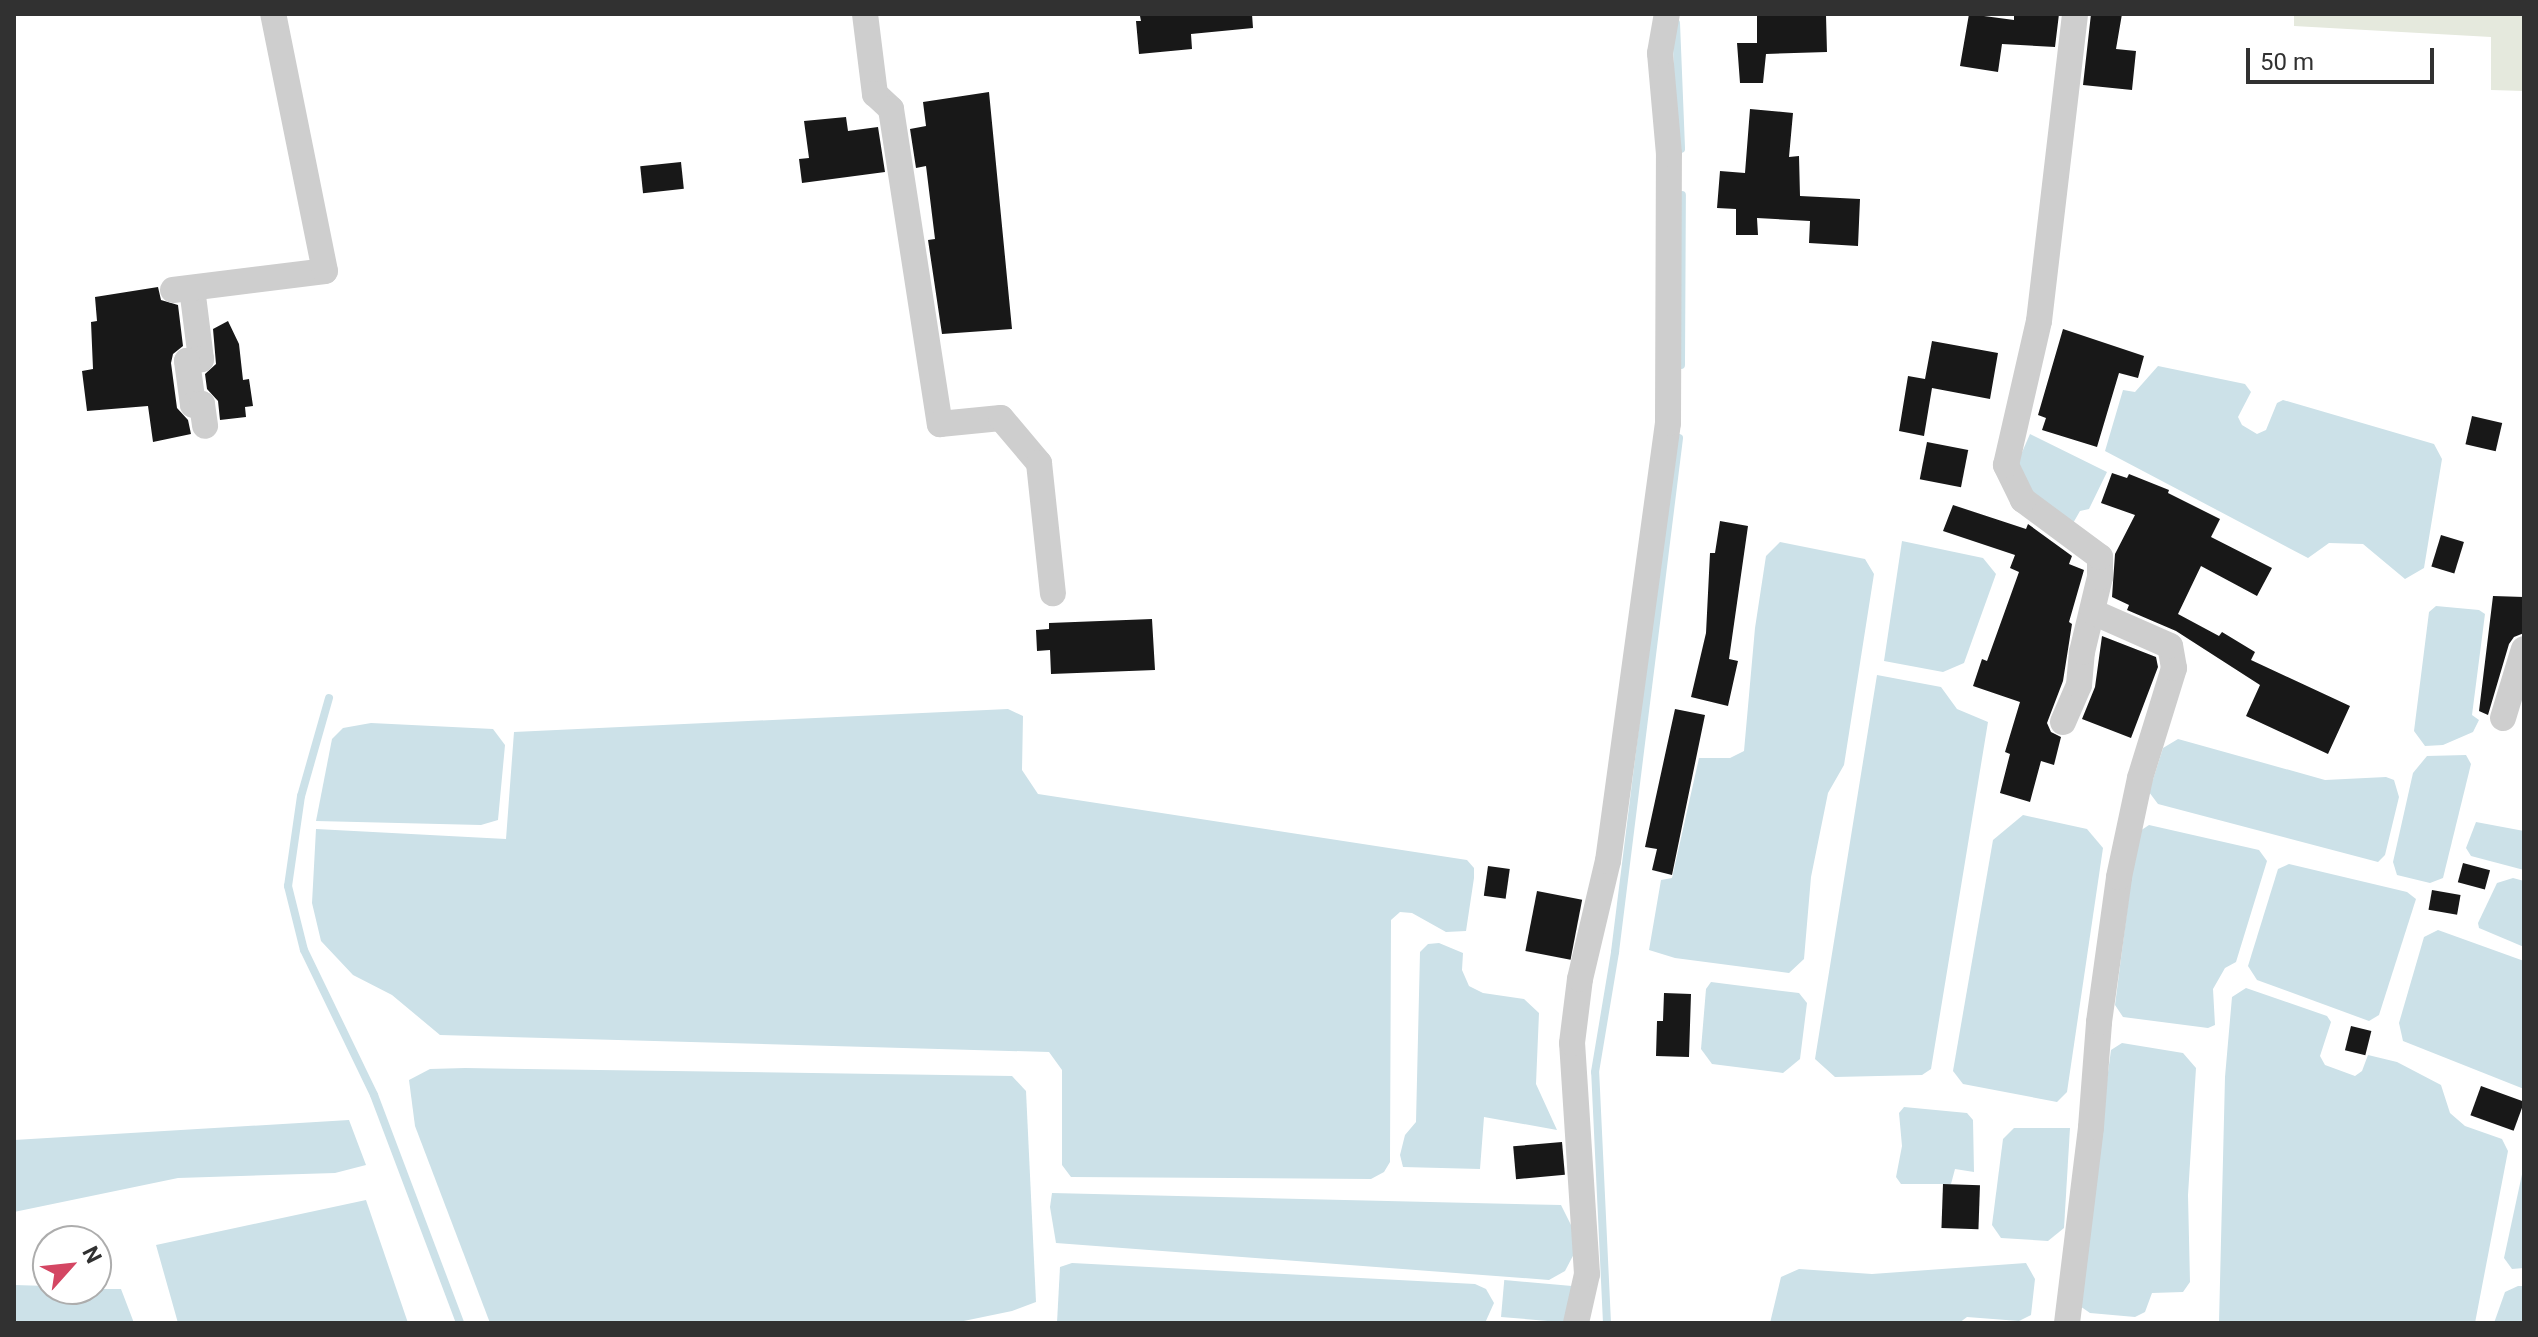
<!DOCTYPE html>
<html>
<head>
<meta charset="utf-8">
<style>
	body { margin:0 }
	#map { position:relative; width:2538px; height:1337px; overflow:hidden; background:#fff; font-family:Roboto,sans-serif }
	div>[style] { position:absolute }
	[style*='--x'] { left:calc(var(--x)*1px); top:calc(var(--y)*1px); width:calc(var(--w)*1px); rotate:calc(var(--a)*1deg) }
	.green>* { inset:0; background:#e5e9dd }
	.water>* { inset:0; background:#cce1e8; transform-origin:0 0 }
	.stream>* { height:8px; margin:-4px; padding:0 4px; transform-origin:4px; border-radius:4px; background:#cce1e8 }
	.building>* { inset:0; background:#181818; transform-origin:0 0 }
	.minor>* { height:26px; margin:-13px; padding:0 13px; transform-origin:13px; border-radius:13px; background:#cecece }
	span { translate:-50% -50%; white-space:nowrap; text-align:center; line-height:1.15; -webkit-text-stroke:8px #fff; paint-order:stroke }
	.frame { position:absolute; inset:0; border:16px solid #313131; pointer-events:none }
	.north { position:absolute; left:32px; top:1225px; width:80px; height:80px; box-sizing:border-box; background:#fff; border:2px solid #adadad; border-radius:50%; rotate:63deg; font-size:22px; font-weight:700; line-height:32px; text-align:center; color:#313131 }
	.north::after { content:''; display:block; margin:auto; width:28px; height:36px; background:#d44663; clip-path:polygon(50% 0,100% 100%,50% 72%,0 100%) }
	.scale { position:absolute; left:2246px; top:48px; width:188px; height:36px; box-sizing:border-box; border:4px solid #313131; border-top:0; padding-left:10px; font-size:24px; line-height:28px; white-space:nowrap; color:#313131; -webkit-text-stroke:6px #fff; paint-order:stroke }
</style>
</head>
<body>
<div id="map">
	<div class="green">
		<i style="clip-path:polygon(2294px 14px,2524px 14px,2524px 91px,2491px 90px,2491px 37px,2294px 26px)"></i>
	</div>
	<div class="water">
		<i style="clip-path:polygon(2158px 366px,2245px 384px,2251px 392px,2238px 417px,2242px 425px,2257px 434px,2266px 430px,2277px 403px,2283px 400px,2434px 444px,2442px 459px,2424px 568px,2405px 579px,2363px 544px,2329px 543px,2308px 558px,2105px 451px,2123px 390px,2135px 392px)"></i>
		<i style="clip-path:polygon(2030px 434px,2107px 472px,2089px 509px,2080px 511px,2072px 525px,2030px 490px,2016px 466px)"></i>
		<i style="clip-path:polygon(1902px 541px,1983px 558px,1996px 574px,1964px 663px,1943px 672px,1884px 661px)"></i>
		<i style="clip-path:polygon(1780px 542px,1865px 559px,1874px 574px,1844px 765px,1828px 793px,1811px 877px,1804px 959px,1789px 973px,1675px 958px,1649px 950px,1661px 880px,1672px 878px,1699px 758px,1730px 758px,1744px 751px,1755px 628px,1766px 556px)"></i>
		<i style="clip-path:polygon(2436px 606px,2479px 610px,2485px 614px,2472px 715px,2479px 720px,2473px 732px,2443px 745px,2425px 746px,2414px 731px,2429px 612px)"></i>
		<i style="clip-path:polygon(1877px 675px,1941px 687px,1957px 709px,1988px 722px,1931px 1069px,1922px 1075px,1835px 1077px,1815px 1059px)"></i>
		<i style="clip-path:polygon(1008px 709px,1023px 716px,1022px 770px,1038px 794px,1467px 860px,1474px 868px,1474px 878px,1466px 931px,1446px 932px,1412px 913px,1400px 912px,1391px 920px,1390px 1162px,1384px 1172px,1371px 1179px,1071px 1177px,1062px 1165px,1062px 1070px,1049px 1052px,440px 1035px,392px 995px,353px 975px,321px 941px,312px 903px,316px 829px,506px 839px,514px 732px)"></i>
		<i style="clip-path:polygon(371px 723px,493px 729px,505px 745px,498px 820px,481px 825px,316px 821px,332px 739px,343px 728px)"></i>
		<i style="clip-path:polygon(2178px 739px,2325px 780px,2386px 777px,2394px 780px,2399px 797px,2385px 855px,2378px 862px,2158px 804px,2149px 792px,2163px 748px)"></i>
		<i style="clip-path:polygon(2466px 755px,2471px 764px,2443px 878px,2430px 883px,2397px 875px,2393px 862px,2413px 773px,2427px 756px)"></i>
		<i style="clip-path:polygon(2023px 815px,2087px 829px,2103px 848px,2067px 1092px,2057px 1102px,1963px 1084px,1953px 1071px,1993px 840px)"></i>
		<i style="clip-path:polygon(2476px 822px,2524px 831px,2524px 870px,2471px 856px,2466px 848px)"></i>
		<i style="clip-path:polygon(2149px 825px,2259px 850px,2267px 861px,2236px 962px,2225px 968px,2213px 989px,2215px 1025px,2208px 1028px,2123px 1017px,2115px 1005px,2137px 833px)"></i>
		<i style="clip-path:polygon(2289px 864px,2407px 892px,2416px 899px,2379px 1015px,2369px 1021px,2257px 980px,2248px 966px,2278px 869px)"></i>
		<i style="clip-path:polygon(2513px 878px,2524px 881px,2524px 947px,2479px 928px,2478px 923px,2497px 883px)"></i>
		<i style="clip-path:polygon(2438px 930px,2524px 961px,2524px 1089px,2403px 1041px,2399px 1023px,2424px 937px)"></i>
		<i style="clip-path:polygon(1439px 943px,1463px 953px,1462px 970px,1469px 986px,1483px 993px,1524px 999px,1539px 1013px,1536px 1084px,1557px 1130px,1484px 1117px,1480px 1169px,1403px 1167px,1400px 1155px,1405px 1135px,1416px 1122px,1420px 952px,1428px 944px)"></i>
		<i style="clip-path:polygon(1711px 982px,1799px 993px,1807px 1003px,1800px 1059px,1783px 1073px,1712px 1064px,1701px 1049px,1706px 989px)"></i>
		<i style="clip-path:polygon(2246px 988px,2327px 1016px,2331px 1022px,2320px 1056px,2325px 1065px,2355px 1076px,2362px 1071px,2368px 1055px,2397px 1062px,2441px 1085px,2450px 1113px,2465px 1126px,2502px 1139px,2508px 1151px,2475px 1323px,2219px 1323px,2225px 1077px,2232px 997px)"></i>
		<i style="clip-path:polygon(2122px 1043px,2183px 1053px,2196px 1068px,2188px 1195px,2190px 1282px,2183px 1292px,2152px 1293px,2145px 1312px,2135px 1317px,2090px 1313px,2077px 1304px,2111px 1050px)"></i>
		<i style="clip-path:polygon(465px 1068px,1012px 1076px,1026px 1091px,1036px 1302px,1012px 1311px,954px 1323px,490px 1323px,415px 1126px,409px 1080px,430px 1069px)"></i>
		<i style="clip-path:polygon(1904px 1107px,1967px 1113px,1973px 1120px,1974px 1172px,1955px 1169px,1951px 1184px,1901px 1184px,1896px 1177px,1902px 1146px,1899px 1113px)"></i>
		<i style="clip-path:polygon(349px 1120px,366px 1165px,335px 1173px,178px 1178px,14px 1212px,14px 1140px)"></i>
		<i style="clip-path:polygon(2014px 1128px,2070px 1128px,2064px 1228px,2048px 1241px,2001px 1238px,1992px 1225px,2003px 1139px)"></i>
		<i style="clip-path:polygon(2524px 1165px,2524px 1268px,2512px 1269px,2504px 1258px)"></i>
		<i style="clip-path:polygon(1052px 1193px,1561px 1205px,1573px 1229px,1576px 1250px,1565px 1271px,1549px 1280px,1056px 1243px,1050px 1207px)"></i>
		<i style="clip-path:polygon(366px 1200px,408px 1323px,178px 1323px,156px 1245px)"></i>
		<i style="clip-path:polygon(1072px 1263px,1475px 1284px,1486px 1289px,1494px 1303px,1485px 1323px,1057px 1323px,1060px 1267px)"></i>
		<i style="clip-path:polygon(2026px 1263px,2035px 1279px,2031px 1315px,2019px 1321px,1967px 1317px,1959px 1323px,1770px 1323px,1781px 1277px,1799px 1269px,1872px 1274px)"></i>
		<i style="clip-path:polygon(14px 1285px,48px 1286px,48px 1289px,121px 1289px,134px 1323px,14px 1323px)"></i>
		<i style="left:1572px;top:1286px;width:37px;height:68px;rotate:95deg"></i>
		<i style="clip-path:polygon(2518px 1286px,2524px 1286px,2524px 1323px,2494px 1323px,2505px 1292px)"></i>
	</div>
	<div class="stream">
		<i style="--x:1676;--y:23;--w:126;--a:87.7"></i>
		<i style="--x:1681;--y:365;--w:170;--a:-89.7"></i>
		<i style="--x:329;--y:698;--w:102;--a:105.9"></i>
		<i style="--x:301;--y:796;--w:91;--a:98.2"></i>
		<i style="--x:288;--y:886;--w:66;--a:76"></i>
		<i style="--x:304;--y:950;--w:161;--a:64.2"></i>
		<i style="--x:374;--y:1095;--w:244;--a:69.3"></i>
		<i style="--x:1607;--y:1323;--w:251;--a:-92.7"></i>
		<i style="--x:1595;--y:1072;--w:122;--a:-80.5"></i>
		<i style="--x:1615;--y:952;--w:518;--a:-82.9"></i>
	</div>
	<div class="building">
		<i style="clip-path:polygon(1159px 14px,1252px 14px,1253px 28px,1191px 34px,1192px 49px,1139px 54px,1136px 21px,1141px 21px,1140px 16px)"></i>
		<i style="clip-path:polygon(1757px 14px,1826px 15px,1827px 52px,1766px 54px,1763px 83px,1740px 83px,1737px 43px,1757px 43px)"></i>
		<i style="clip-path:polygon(1969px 14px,2014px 20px,2014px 14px,2059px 14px,2055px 47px,2002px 44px,1998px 72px,1960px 66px)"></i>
		<i style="clip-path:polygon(2091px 14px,2122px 14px,2116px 49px,2136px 51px,2132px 90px,2083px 85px)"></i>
		<i style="clip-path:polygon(989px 92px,1012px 329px,942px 334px,928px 240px,935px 239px,926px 166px,916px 168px,910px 129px,926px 126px,923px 102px)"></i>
		<i style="clip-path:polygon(1750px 109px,1793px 113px,1789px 157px,1799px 156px,1800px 196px,1860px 199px,1858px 246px,1809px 243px,1810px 221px,1757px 218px,1758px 235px,1736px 235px,1736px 209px,1717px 208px,1720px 171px,1745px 173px)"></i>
		<i style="clip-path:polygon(846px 117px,848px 131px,878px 127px,885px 172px,802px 183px,799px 159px,809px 158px,804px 121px)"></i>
		<i style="left:681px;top:162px;width:27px;height:41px;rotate:84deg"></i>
		<i style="clip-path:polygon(158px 287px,161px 300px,178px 305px,183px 346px,173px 354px,171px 363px,177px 408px,188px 420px,191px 434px,153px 442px,148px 406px,87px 411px,82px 371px,93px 369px,91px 322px,97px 321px,95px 297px)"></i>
		<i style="clip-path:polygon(228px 321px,239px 344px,243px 380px,249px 379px,253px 406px,245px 407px,246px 417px,220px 420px,218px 401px,207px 389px,205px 374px,216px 364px,213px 329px)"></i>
		<i style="clip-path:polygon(2063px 329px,2144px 356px,2138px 378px,2119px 373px,2097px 447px,2042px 430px,2046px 418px,2038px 415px)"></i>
		<i style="clip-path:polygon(1932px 341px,1998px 353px,1990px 399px,1932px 388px,1924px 436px,1899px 431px,1908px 376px,1925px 379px)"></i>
		<i style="left:2472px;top:416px;width:31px;height:29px;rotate:13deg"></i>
		<i style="left:1927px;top:442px;width:42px;height:38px;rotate:11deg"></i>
		<i style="clip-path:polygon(2112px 473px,2127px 478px,2129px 474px,2169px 490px,2168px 493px,2220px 519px,2211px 537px,2272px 568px,2257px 596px,2201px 566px,2178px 614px,2219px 636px,2222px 632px,2255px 652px,2251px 660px,2350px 706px,2328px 754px,2246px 716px,2260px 685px,2176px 631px,2127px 610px,2129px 605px,2112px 597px,2115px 554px,2135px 515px,2101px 503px)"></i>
		<i style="clip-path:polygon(1953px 505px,2026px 529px,2028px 524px,2072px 556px,2069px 564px,2084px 570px,2069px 622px,2072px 624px,2063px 681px,2047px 723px,2051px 732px,2061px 737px,2054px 765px,2041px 761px,2030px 802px,2000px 793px,2010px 754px,2005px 752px,2020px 702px,1973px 686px,1982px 659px,1987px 661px,2019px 572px,2010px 568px,2015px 555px,1943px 531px)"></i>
		<i style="clip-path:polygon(1720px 521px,1748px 526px,1729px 659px,1738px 661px,1728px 706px,1691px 697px,1706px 633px,1710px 553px,1715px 553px)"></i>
		<i style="left:2441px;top:535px;width:24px;height:33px;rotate:17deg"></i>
		<i style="clip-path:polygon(2493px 596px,2524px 597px,2524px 633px,2514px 637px,2509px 644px,2488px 715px,2479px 711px)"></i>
		<i style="clip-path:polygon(1152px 619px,1155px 670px,1051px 674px,1050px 650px,1037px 651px,1036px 630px,1049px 629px,1049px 623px)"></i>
		<i style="clip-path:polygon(2102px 636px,2156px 657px,2158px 667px,2131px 738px,2082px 719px,2095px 687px)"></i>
		<i style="clip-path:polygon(1675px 709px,1705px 715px,1672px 875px,1652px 870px,1657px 849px,1645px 847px)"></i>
		<i style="left:2463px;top:863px;width:28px;height:20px;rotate:15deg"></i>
		<i style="left:1488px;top:866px;width:22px;height:30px;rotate:8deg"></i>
		<i style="left:2432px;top:890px;width:29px;height:20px;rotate:10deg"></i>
		<i style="left:1537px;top:891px;width:46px;height:61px;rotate:11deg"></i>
		<i style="clip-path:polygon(1664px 993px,1691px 994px,1689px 1057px,1656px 1056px,1657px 1021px,1663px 1021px)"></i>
		<i style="left:2351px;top:1026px;width:21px;height:25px;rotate:14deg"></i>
		<i style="left:2481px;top:1086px;width:46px;height:31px;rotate:20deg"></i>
		<i style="left:1562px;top:1142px;width:33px;height:49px;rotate:85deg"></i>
		<i style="left:1943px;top:1184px;width:37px;height:44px;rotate:2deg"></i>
	</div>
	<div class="minor">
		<i style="--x:865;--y:14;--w:81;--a:82.9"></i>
		<i style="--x:875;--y:94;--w:22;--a:43"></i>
		<i style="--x:891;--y:109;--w:319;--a:81.2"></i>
		<i style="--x:940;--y:424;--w:61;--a:-5.6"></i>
		<i style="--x:1001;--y:418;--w:59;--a:49.8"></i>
		<i style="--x:1039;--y:463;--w:131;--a:83.9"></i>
		<i style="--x:192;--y:288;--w:72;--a:82.8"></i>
		<i style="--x:201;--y:359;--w:14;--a:172"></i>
		<i style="--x:187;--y:361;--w:44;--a:82.2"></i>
		<i style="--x:193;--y:405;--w:9;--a:-6"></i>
		<i style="--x:202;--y:404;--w:22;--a:82"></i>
		<i style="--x:173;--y:290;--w:153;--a:-7.1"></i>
		<i style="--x:325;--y:271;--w:262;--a:-101.4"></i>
		<i style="--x:2503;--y:718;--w:72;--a:-73.1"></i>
		<i style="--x:2063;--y:722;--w:40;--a:-66.6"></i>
		<i style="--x:2079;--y:685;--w:33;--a:-85"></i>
		<i style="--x:2082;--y:652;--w:77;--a:-76.5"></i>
		<i style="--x:2100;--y:577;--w:20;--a:-90"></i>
		<i style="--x:2100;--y:557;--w:96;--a:-143.5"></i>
		<i style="--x:2023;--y:500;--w:39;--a:-116"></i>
		<i style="--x:2006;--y:465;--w:148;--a:-77.1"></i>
		<i style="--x:2039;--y:321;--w:309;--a:-83.3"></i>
		<i style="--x:1576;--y:1323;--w:50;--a:-77.3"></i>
		<i style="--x:1587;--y:1274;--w:231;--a:-93.7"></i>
		<i style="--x:1572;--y:1043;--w:64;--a:-82.9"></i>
		<i style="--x:1580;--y:979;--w:121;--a:-76.7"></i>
		<i style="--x:1608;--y:861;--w:442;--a:-82.2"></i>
		<i style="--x:1668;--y:423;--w:269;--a:-89.8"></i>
		<i style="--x:1669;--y:154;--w:101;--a:-95.1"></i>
		<i style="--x:1660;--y:53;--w:40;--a:-80"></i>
		<i style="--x:2067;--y:1323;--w:197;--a:-83"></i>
		<i style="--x:2091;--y:1127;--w:105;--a:-85.6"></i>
		<i style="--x:2099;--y:1022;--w:146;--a:-82.1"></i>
		<i style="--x:2119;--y:877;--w:101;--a:-78"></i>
		<i style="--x:2140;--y:778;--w:115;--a:-72.8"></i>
		<i style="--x:2174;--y:668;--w:22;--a:-100"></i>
		<i style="--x:2170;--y:646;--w:84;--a:-156.2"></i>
	</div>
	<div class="frame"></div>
	<div class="north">N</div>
	<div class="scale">50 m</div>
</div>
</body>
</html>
